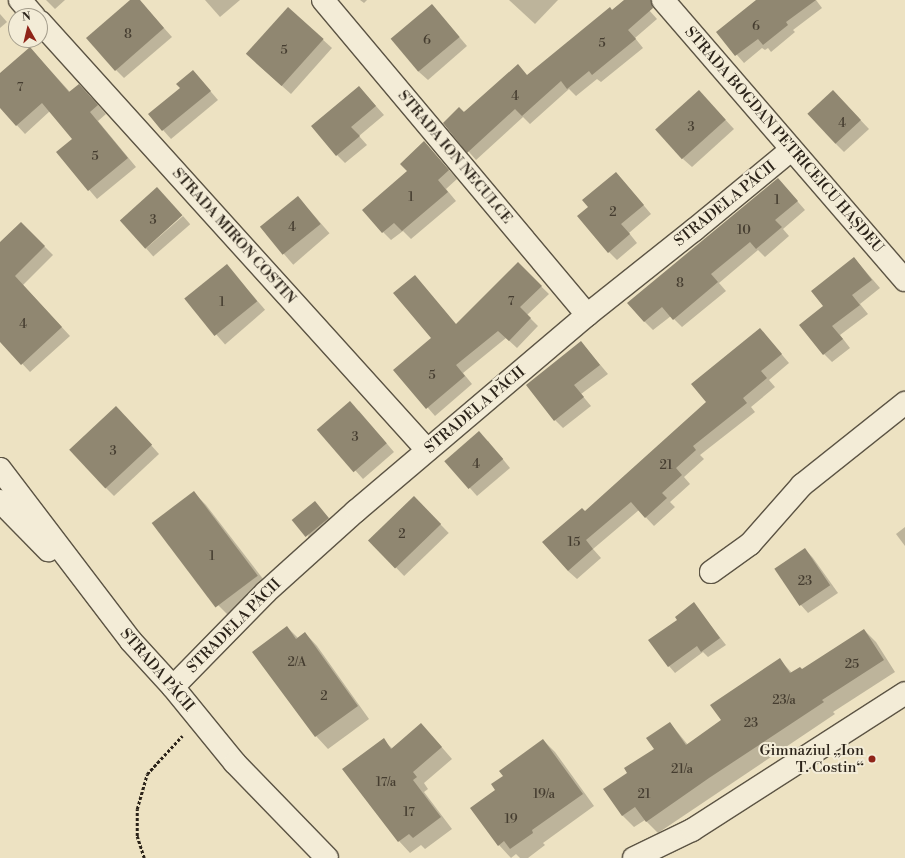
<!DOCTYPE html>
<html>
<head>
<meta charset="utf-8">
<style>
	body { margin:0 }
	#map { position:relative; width:905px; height:858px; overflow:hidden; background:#ede2c2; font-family:"Libre Bodoni",serif }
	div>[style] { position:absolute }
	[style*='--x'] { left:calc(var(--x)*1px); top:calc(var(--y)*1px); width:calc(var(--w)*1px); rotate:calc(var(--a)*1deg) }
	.shadow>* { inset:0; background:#0003; transform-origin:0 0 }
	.building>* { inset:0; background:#908771; transform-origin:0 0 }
	.path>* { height:2.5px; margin-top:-1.25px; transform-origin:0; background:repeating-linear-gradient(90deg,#2c241a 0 3px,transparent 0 5px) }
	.roads { filter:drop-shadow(1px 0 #5c5444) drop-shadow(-1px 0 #5c5444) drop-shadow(0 1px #5c5444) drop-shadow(0 -1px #5c5444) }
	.minor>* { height:22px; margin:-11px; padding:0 11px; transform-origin:11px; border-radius:11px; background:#f3ecd7 }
	.dots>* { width:11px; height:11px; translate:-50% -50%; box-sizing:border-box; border:2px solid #f3ecd7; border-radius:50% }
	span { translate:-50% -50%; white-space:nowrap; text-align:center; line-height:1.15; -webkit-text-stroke:4px #f3ecd7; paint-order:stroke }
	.number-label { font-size:13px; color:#453d30 }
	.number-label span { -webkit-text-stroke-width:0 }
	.street-label { font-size:15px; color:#2c241a }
	.poi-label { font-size:15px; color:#2c241a }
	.right { translate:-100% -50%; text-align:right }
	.north { position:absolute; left:8px; top:8px; width:40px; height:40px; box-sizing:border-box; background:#f3ecd7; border:1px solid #a39c8b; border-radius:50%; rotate:352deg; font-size:11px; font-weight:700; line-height:16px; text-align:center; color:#2c241a }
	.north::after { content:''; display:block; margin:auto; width:14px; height:18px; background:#8f2418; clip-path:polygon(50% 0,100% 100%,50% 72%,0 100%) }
</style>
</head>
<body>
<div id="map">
	<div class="shadow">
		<i style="clip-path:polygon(46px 0,65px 0,55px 9px)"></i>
		<i style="clip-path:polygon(131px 0,139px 0,172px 37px,124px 78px,116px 70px)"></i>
		<i style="clip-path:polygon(205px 0,240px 0,220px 17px)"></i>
		<i style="clip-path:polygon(360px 0,367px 0,364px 3px)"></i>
		<i style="clip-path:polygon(509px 0,558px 0,535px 24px)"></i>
		<i style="clip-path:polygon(625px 0,640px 0,657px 19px,635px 38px,643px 48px,601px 82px,597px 79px,576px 96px,569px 89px,530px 124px,523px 117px,476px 160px,444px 123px,527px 76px)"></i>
		<i style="clip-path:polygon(758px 0,816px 0,822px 8px,793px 30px,795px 32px,771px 52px,768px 48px,765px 50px,762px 48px,744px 63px,717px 32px)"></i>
		<i style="clip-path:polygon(432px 5px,467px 46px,428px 80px,419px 72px)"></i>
		<i style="clip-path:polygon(288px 8px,332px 48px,291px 94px,256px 63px)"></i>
		<i style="clip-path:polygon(0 14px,7px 22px,0 28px)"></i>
		<i style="clip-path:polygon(30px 48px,70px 92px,87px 93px,106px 114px,98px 121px,136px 167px,97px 199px,57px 152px,74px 139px,50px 111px,25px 134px,0 107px,0 75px)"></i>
		<i style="clip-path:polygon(193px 71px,218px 100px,171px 139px,163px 130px,181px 89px)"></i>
		<i style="clip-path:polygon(359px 87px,384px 115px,359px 136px,367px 145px,345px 163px,337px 155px)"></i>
		<i style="clip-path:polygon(833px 91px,869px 129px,844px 152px,835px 143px)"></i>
		<i style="clip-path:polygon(707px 100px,734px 129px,692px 167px,683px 159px)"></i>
		<i style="clip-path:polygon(424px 142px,457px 179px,446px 189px,456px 201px,411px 239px,403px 231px,391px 240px,383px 232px,409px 171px)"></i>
		<i style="clip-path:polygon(778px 179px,805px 210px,783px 229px,789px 236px,765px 257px,758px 250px,719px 283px,726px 291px,682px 327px,671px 316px,653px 330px,644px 321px)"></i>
		<i style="clip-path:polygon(624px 182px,651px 214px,629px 233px,637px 243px,617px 260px,609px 252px)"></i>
		<i style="left:298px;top:197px;width:48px;height:48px;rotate:49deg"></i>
		<i style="left:183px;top:216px;width:11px;height:49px;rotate:49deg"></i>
		<i style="clip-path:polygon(21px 223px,53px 255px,23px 285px,70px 336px,30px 372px,0 340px,0 243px)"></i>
		<i style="clip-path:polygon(854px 258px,880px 288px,860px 304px,868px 314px,840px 335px,850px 348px,832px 362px,824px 354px,824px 306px)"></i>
		<i style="clip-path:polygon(518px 264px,549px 294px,527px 315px,538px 326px,517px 348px,506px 338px,463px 373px,472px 384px,435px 416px,395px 370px,433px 338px,457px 325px)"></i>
		<i style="left:227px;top:266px;width:58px;height:53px;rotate:49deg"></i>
		<i style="clip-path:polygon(760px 329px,789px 363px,769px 380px,775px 387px,751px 407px,755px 412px,700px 455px,704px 459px,684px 477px,690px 484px,670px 502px,675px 507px,654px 526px,639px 510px,593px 549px,601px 558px,577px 579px,568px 571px,586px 512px,708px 402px)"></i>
		<i style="clip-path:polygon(581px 342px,608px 374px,581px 394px,591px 406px,563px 428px,555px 420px)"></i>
		<i style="clip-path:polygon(359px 411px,394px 452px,363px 479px,319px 430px)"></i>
		<i style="clip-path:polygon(125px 416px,159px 454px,114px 496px,105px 487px)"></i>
		<i style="clip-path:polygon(488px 441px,510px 468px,477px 496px,446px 461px)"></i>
		<i style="clip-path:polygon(194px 493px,206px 505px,270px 588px,231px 618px,218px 605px,187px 565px)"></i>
		<i style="left:414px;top:497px;width:50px;height:62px;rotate:46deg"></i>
		<i style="clip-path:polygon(318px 506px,333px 523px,312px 541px,308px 537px)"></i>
		<i style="clip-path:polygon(905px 527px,905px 546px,896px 534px)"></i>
		<i style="clip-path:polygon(805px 549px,813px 558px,838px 593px,808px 613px,800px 604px)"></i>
		<i style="clip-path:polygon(694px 604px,726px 645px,708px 657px,703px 652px,675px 673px,669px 666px,679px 620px)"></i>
		<i style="clip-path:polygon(287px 627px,298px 638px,305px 633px,317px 646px,369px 719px,328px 749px,316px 736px)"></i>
		<i style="clip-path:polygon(864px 630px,876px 642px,895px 672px,833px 712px,835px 714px,658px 833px,645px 820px,634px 827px,622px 815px,629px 774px,655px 749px,670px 723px,688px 745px,722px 720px,780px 660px,792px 673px,802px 670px)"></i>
		<i style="clip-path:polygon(432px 736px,452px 759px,424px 783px,428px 789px,424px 792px,452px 829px,425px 849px,421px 845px,410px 853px,399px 841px,383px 740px,393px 749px)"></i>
		<i style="clip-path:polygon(543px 740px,555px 752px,594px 806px,543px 843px,545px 845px,528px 858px,520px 858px,516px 854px,511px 858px,499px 845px,497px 791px,504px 776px)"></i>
	</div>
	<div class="building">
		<i style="clip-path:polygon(130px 0,140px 0,164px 28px,115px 71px,86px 38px)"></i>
		<i style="clip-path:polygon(624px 0,651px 0,653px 8px,628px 30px,636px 39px,592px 75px,589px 71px,567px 89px,561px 81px,522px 116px,515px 109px,467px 153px,443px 123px,459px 107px,464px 112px,518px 64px,527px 75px,610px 7px,612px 10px)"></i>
		<i style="clip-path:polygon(756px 0,816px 0,786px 22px,788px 25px,763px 45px,758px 39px,735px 56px,716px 32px)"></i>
		<i style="left:432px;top:4px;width:43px;height:54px;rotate:50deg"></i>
		<i style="left:288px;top:7px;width:48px;height:63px;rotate:42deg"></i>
		<i style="clip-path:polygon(30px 47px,69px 92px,79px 84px,98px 105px,90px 112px,128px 158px,88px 191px,56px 152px,72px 139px,42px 103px,16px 126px,0 108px,0 73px)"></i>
		<i style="clip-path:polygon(193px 70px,211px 91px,162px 131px,148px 114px,180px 88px,176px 84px)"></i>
		<i style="clip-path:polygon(359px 86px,376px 106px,351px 127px,360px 136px,336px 156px,311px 126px)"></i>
		<i style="left:699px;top:90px;width:40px;height:59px;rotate:48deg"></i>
		<i style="left:833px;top:90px;width:41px;height:35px;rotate:47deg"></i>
		<i style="clip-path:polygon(424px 141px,449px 170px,438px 180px,448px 192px,402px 231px,394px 223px,382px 233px,362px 210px,407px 171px,400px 164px)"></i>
		<i style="clip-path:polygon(616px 172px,644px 205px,621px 224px,630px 234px,608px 253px,577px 216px,588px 207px,582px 200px)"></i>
		<i style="clip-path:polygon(778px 178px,798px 201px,775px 220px,782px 227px,756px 249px,750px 242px,711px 274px,718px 282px,673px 320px,662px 307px,644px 322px,627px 303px)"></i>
		<i style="left:157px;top:187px;width:38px;height:50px;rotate:48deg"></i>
		<i style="left:298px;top:196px;width:36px;height:49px;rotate:51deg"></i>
		<i style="clip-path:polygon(21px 222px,45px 246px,15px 276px,62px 327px,21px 365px,0 342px,0 242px)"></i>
		<i style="clip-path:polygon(854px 257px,872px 280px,852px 295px,860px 305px,832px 326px,843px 339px,823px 355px,799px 325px,823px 306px,811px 291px)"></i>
		<i style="clip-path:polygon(518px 262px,542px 286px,520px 307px,531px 318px,509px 341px,498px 331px,456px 365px,465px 376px,426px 409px,393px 370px,431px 338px,393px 293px,415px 275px,456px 324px)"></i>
		<i style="left:227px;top:264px;width:48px;height:55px;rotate:51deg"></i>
		<i style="clip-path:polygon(760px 328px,782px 354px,761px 371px,767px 378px,743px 398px,747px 403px,693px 446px,696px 450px,676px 468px,682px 475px,662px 493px,667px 498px,645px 518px,631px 502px,586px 540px,593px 549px,568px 571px,542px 542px,582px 508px,585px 511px,706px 402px,691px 384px)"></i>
		<i style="clip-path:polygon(581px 341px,600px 365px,574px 385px,584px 397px,554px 421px,526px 385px)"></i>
		<i style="left:350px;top:401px;width:56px;height:44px;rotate:49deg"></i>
		<i style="left:116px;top:406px;width:53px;height:64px;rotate:47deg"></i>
		<i style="left:479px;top:431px;width:37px;height:46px;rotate:49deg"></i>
		<i style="left:194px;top:491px;width:106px;height:53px;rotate:53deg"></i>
		<i style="left:414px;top:496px;width:39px;height:64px;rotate:46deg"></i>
		<i style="left:315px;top:501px;width:22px;height:30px;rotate:51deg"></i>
		<i style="left:805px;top:548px;width:45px;height:37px;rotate:56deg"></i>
		<i style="clip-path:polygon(694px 602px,720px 638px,701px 652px,697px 646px,668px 667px,648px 640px,677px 620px,675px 617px)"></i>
		<i style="clip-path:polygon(287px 626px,296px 639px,305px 632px,358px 706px,315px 737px,252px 652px)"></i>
		<i style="clip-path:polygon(864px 629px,884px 660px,822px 700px,824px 702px,709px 778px,646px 822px,635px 807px,622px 816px,603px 789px,627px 773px,624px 768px,654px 749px,646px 738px,670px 722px,686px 745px,721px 720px,710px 705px,780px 658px,790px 673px,800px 667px,802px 669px)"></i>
		<i style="clip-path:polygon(421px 723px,442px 747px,413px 772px,417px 777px,413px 780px,441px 817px,413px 838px,409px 834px,398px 842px,342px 769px,384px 738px,391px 749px)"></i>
		<i style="clip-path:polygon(543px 739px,583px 794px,532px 830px,533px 833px,510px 849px,504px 841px,498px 846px,470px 808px,495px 790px,491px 784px,503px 776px,499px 771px)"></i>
	</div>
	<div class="path">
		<i style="--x:144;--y:858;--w:23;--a:-108"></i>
		<i style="--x:137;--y:836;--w:27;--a:-90"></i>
		<i style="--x:137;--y:809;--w:36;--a:-74"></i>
		<i style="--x:147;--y:774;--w:52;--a:-47.4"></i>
	</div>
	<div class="roads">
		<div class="minor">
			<i style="--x:20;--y:0;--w:21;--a:49"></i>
			<i style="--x:323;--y:0;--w:411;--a:50"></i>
			<i style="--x:663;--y:0;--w:370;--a:49.2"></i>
			<i style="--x:40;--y:22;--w:577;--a:47.88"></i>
			<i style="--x:0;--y:469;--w:216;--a:52.7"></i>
			<i style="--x:131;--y:641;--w:62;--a:47.6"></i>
			<i style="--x:173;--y:687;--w:98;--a:50.8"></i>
			<i style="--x:235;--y:763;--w:132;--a:45.9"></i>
			<i style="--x:0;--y:501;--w:69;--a:45.6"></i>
			<i style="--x:711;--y:572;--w:48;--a:-35.7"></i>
			<i style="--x:750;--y:544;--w:79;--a:-48.6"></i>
			<i style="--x:802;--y:485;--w:132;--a:-38.5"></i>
			<i style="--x:173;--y:687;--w:133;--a:-45.6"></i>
			<i style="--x:266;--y:592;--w:121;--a:-42"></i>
			<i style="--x:356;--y:511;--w:303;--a:-40.3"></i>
			<i style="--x:587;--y:315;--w:137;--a:-38.5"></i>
			<i style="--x:694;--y:230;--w:126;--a:-39.5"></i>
			<i style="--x:634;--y:858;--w:64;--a:-25.8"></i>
			<i style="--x:692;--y:830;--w:253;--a:-32.7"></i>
		</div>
	</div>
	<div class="dots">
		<i style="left:872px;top:759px;background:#8f2418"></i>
	</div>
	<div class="number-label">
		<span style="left:756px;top:26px">6</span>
		<span style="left:128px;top:34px">8</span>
		<span style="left:427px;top:40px">6</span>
		<span style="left:602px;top:43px">5</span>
		<span style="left:284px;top:50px">5</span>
		<span style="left:20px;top:87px">7</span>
		<span style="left:515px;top:96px">4</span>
		<span style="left:842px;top:123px">4</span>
		<span style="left:691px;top:127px">3</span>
		<span style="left:95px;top:156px">5</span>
		<span style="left:411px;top:197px">1</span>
		<span style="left:777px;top:200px">1</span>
		<span style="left:613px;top:212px">2</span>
		<span style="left:153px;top:220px">3</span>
		<span style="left:292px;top:227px">4</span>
		<span style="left:744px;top:230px">10</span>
		<span style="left:680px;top:283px">8</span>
		<span style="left:511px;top:301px">7</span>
		<span style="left:222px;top:302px">1</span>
		<span style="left:23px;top:324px">4</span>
		<span style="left:432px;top:375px">5</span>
		<span style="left:355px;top:437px">3</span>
		<span style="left:113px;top:451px">3</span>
		<span style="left:476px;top:464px">4</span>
		<span style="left:666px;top:465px">21</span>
		<span style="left:402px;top:534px">2</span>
		<span style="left:574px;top:542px">15</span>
		<span style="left:212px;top:556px">1</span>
		<span style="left:805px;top:581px">23</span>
		<span style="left:297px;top:662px">2/A</span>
		<span style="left:852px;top:664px">25</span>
		<span style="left:324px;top:696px">2</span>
		<span style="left:784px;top:700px">23/a</span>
		<span style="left:751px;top:723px">23</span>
		<span style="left:682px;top:769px">21/a</span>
		<span style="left:386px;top:782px">17/a</span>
		<span style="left:544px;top:794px">19/a</span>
		<span style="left:644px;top:794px">21</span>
		<span style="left:409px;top:812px">17</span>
		<span style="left:511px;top:819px">19</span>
	</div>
	<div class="street-label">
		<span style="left:784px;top:140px;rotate:49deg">STRADA BOGDAN PETRICEICU HAȘDEU</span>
		<span style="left:455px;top:157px;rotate:50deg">STRADA ION NECULCE</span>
		<span style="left:725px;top:204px;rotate:-39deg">STRADELA PĂCII</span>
		<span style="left:234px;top:236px;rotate:48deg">STRADA MIRON COSTIN</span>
		<span style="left:475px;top:410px;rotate:-40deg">STRADELA PĂCII</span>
		<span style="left:234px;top:626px;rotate:-45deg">STRADELA PĂCII</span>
		<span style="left:157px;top:670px;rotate:49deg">STRADA PĂCII</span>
	</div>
	<div class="poi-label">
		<span class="right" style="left:864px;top:759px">Gimnaziul „Ion<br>T. Costin“</span>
	</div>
	<div class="north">N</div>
</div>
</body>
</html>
